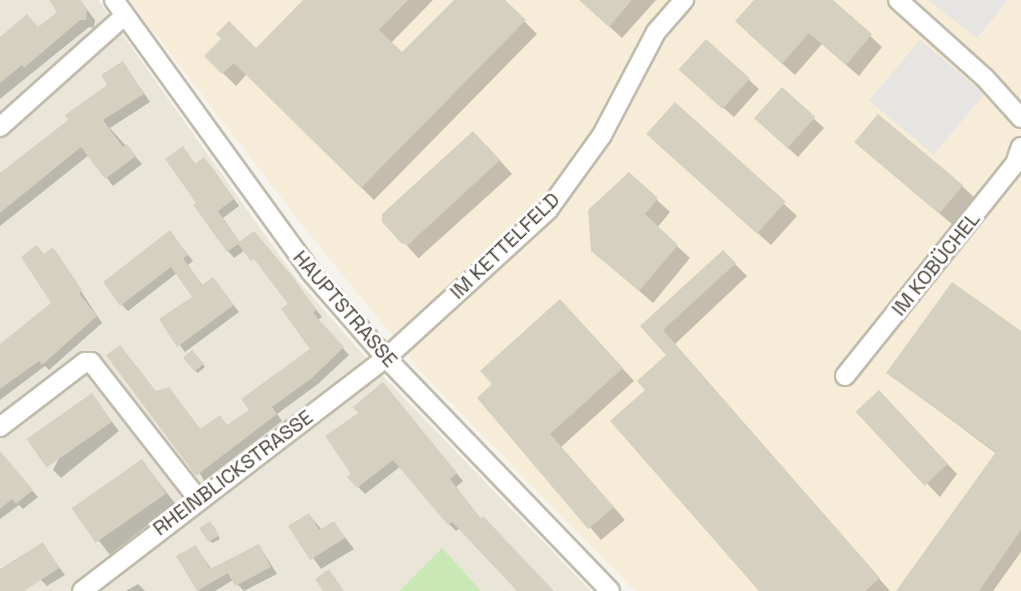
<!DOCTYPE html>
<html>
<head>
<meta charset="utf-8">
<style>
	body { margin:0 }
	#map { position:relative; width:1021px; height:591px; overflow:hidden; background:#f5f3eb; font-family:"Space Grotesk",sans-serif }
	div>[style] { position:absolute }
	[style*='--x'] { left:calc(var(--x)*1px); top:calc(var(--y)*1px); width:calc(var(--w)*1px); rotate:calc(var(--a)*1deg) }
	.residential>* { inset:0; background:#e9e6d9 }
	.commercial>* { inset:0; background:#f6ecd7 }
	.green>* { inset:0; background:#cae8b5 }
	.parking>* { inset:0; background:#e7e5e2; transform-origin:0 0 }
	.shadow>* { inset:0; background:#0003; transform-origin:0 0 }
	.building>* { inset:0; background:#d6d0c0; transform-origin:0 0 }
	.roads { filter:drop-shadow(2px 0 #c0bcad) drop-shadow(-2px 0 #c0bcad) drop-shadow(0 2px #c0bcad) drop-shadow(0 -2px #c0bcad) }
	.minor>* { height:18px; margin:-9px; padding:0 9px; transform-origin:9px; border-radius:9px; background:#fff }
	span { translate:-50% -50%; white-space:nowrap; text-align:center; line-height:1.15; -webkit-text-stroke:6px #fff; paint-order:stroke }
	.street-label { font-size:20px; color:#494438 }
</style>
</head>
<body>
<div id="map">
	<div class="residential">
		<i style="clip-path:polygon(0 0,98px 0,295px 277px,374px 367px,591px 591px,481px 591px,442px 549px,399px 591px,0 591px)"></i>
	</div>
	<div class="commercial">
		<i style="clip-path:polygon(129px 0,1021px 0,1021px 591px,635px 591px,427px 378px,307px 231px)"></i>
	</div>
	<div class="green">
		<i style="clip-path:polygon(442px 548px,481px 591px,399px 591px)"></i>
	</div>
	<div class="parking">
		<i style="clip-path:polygon(928px 0,1008px 0,977px 38px)"></i>
		<i style="left:920px;top:40px;width:84px;height:79px;rotate:40deg"></i>
	</div>
	<div class="shadow">
		<i style="clip-path:polygon(51px 0,80px 0,95px 20px,94px 28px,89px 27px,0 99px,0 55px,60px 12px)"></i>
		<i style="clip-path:polygon(305px 0,433px 0,391px 43px,402px 55px,456px 0,503px 0,537px 34px,374px 200px,247px 74px,236px 86px,206px 56px,256px 50px)"></i>
		<i style="clip-path:polygon(580px 0,656px 0,622px 38px)"></i>
		<i style="clip-path:polygon(756px 0,831px 0,882px 47px,859px 76px,822px 44px,795px 75px,748px 33px)"></i>
		<i style="clip-path:polygon(123px 63px,150px 102px,110px 128px,142px 164px,113px 186px,89px 155px,0 226px,0 174px,71px 121px,109px 85px)"></i>
		<i style="clip-path:polygon(690px 79px,749px 80px,759px 89px,734px 117px)"></i>
		<i style="clip-path:polygon(782px 89px,824px 128px,798px 157px,765px 127px)"></i>
		<i style="clip-path:polygon(675px 104px,797px 216px,771px 245px,661px 147px)"></i>
		<i style="clip-path:polygon(856px 142px,962px 186px,975px 198px,953px 225px)"></i>
		<i style="left:486px;top:145px;width:39px;height:126px;rotate:48deg"></i>
		<i style="clip-path:polygon(183px 148px,196px 165px,204px 159px,210px 165px,239px 206px,223px 218px,240px 243px,260px 239px,322px 317px,318px 320px,349px 355px,318px 384px,277px 414px,282px 421px,204px 481px,157px 392px,169px 389px,201px 430px,228px 426px,251px 410px,312px 350px,290px 304px,260px 265px,245px 250px,234px 258px,228px 251px,198px 203px)"></i>
		<i style="clip-path:polygon(629px 174px,670px 212px,657px 228px,690px 258px,653px 303px,593px 250px)"></i>
		<i style="clip-path:polygon(170px 232px,193px 261px,188px 265px,203px 286px,213px 279px,239px 312px,185px 352px,161px 320px,194px 297px,177px 273px,128px 311px,122px 305px)"></i>
		<i style="clip-path:polygon(53px 249px,102px 323px,49px 370px,45px 366px,0 400px,0 345px,53px 303px,45px 255px)"></i>
		<i style="clip-path:polygon(723px 252px,747px 276px,675px 344px,890px 591px,761px 591px,647px 390px,669px 355px,642px 326px)"></i>
		<i style="clip-path:polygon(572px 313px,634px 381px,561px 447px,625px 520px,601px 540px,479px 398px)"></i>
		<i style="clip-path:polygon(1021px 333px,1021px 552px,993px 591px,898px 591px,997px 454px,888px 373px)"></i>
		<i style="clip-path:polygon(195px 354px,205px 367px,198px 373px,195px 371px)"></i>
		<i style="clip-path:polygon(389px 391px,463px 481px,456px 487px,481px 519px,553px 591px,519px 591px,459px 529px,456px 531px,449px 524px,401px 466px,365px 494px,349px 477px)"></i>
		<i style="clip-path:polygon(91px 395px,119px 431px,61px 478px,53px 470px)"></i>
		<i style="clip-path:polygon(889px 402px,957px 474px,940px 497px,858px 412px)"></i>
		<i style="clip-path:polygon(0 455px,38px 497px,23px 509px,19px 505px,0 519px)"></i>
		<i style="left:142px;top:461px;width:54px;height:83px;rotate:52deg"></i>
		<i style="clip-path:polygon(309px 515px,322px 530px,334px 523px,354px 549px,321px 569px,291px 526px)"></i>
		<i style="clip-path:polygon(213px 525px,220px 539px,212px 543px,209px 540px)"></i>
		<i style="clip-path:polygon(42px 544px,65px 575px,47px 586px,41px 580px)"></i>
		<i style="clip-path:polygon(259px 545px,277px 574px,244px 591px,233px 580px,215px 591px,199px 591px,178px 557px,196px 547px,212px 570px)"></i>
		<i style="clip-path:polygon(138px 584px,145px 591px,126px 591px)"></i>
	</div>
	<div class="building">
		<i style="clip-path:polygon(49px 0,80px 0,87px 10px,86px 20px,80px 20px,24px 68px,22px 65px,0 83px,0 37px,27px 14px,38px 27px,57px 12px)"></i>
		<i style="clip-path:polygon(303px 0,408px 0,379px 30px,402px 52px,454px 0,505px 0,526px 20px,361px 188px,234px 63px,222px 74px,204px 56px,221px 39px,216px 34px,229px 21px,256px 48px)"></i>
		<i style="clip-path:polygon(579px 0,632px 0,609px 27px)"></i>
		<i style="clip-path:polygon(754px 0,833px 0,872px 34px,846px 65px,809px 33px,782px 64px,735px 21px)"></i>
		<i style="left:706px;top:39px;width:59px;height:41px;rotate:42deg"></i>
		<i style="clip-path:polygon(123px 61px,144px 94px,103px 120px,123px 147px,127px 144px,136px 156px,105px 179px,81px 147px,0 213px,0 173px,68px 120px,65px 115px,107px 85px,101px 75px)"></i>
		<i style="left:782px;top:87px;width:45px;height:42px;rotate:42deg"></i>
		<i style="left:675px;top:102px;width:149px;height:43px;rotate:42deg"></i>
		<i style="left:878px;top:114px;width:111px;height:37px;rotate:40deg"></i>
		<i style="clip-path:polygon(473px 131px,500px 160px,408px 245px,401px 243px,382px 222px,382px 214px)"></i>
		<i style="clip-path:polygon(183px 146px,195px 164px,204px 157px,234px 199px,218px 211px,239px 242px,254px 231px,293px 277px,316px 310px,313px 313px,344px 347px,312px 378px,272px 407px,277px 414px,196px 476px,106px 355px,120px 345px,156px 391px,169px 387px,200px 429px,220px 415px,227px 425px,249px 410px,241px 399px,310px 349px,281px 309px,288px 304px,254px 259px,251px 261px,238px 244px,227px 252px,193px 205px,196px 203px,165px 159px)"></i>
		<i style="clip-path:polygon(629px 172px,658px 198px,645px 214px,678px 245px,639px 291px,591px 251px,588px 210px)"></i>
		<i style="clip-path:polygon(170px 230px,188px 255px,183px 258px,202px 285px,213px 277px,234px 305px,177px 347px,159px 319px,192px 297px,171px 267px,120px 306px,103px 282px)"></i>
		<i style="clip-path:polygon(36px 245px,44px 254px,53px 247px,82px 290px,79px 293px,97px 316px,42px 365px,39px 361px,0 389px,0 344px,51px 303px,21px 257px)"></i>
		<i style="clip-path:polygon(723px 250px,736px 263px,663px 330px,880px 578px,865px 591px,759px 591px,610px 421px,645px 390px,637px 381px,666px 355px,640px 326px)"></i>
		<i style="clip-path:polygon(952px 282px,1021px 331px,1021px 530px,979px 591px,896px 591px,996px 452px,886px 373px)"></i>
		<i style="clip-path:polygon(560px 299px,623px 368px,550px 434px,614px 507px,588px 529px,477px 398px,492px 384px,480px 371px)"></i>
		<i style="left:192px;top:350px;width:18px;height:12px;rotate:49deg"></i>
		<i style="clip-path:polygon(383px 382px,457px 473px,450px 479px,480px 518px,483px 516px,554px 591px,517px 591px,452px 522px,448px 525px,393px 460px,357px 488px,347px 477px,351px 474px,325px 436px,358px 413px,353px 407px)"></i>
		<i style="left:879px;top:390px;width:101px;height:32px;rotate:47deg"></i>
		<i style="left:92px;top:393px;width:35px;height:80px;rotate:55deg"></i>
		<i style="clip-path:polygon(0 451px,33px 490px,16px 504px,12px 499px,0 509px)"></i>
		<i style="left:142px;top:459px;width:42px;height:86px;rotate:55deg"></i>
		<i style="clip-path:polygon(309px 513px,319px 530px,334px 521px,345px 538px,310px 560px,288px 526px)"></i>
		<i style="left:210px;top:521px;width:17px;height:13px;rotate:57deg"></i>
		<i style="clip-path:polygon(43px 542px,59px 568px,24px 591px,0 591px,0 569px)"></i>
		<i style="clip-path:polygon(259px 544px,271px 567px,235px 586px,228px 573px,197px 591px,176px 556px,196px 545px,210px 569px)"></i>
		<i style="clip-path:polygon(329px 569px,344px 591px,323px 591px,315px 579px)"></i>
	</div>
	<div class="roads">
		<div class="minor">
			<i style="--x:114;--y:0;--w:334;--a:54.1"></i>
			<i style="--x:310;--y:271;--w:116;--a:48.9"></i>
			<i style="--x:386;--y:358;--w:323;--a:46.1"></i>
			<i style="--x:898;--y:0;--w:117;--a:41.9"></i>
			<i style="--x:985;--y:78;--w:54;--a:48"></i>
			<i style="--x:0;--y:127;--w:166;--a:-41.8"></i>
			<i style="--x:845;--y:376;--w:272;--a:-51.3"></i>
			<i style="--x:1015;--y:164;--w:18;--a:-71"></i>
			<i style="--x:0;--y:427;--w:107;--a:-37.4"></i>
			<i style="--x:85;--y:362;--w:6;--a:0"></i>
			<i style="--x:91;--y:362;--w:174;--a:52"></i>
			<i style="--x:82;--y:591;--w:383;--a:-37.5"></i>
			<i style="--x:386;--y:358;--w:219;--a:-42.4"></i>
			<i style="--x:548;--y:210;--w:92;--a:-54.2"></i>
			<i style="--x:602;--y:135;--w:116;--a:-62.3"></i>
			<i style="--x:656;--y:32;--w:43;--a:-48.8"></i>
		</div>
	</div>
	<div class="street-label">
		<span style="left:505px;top:246px;rotate:-44deg">IM KETTELFELD</span>
		<span style="left:936px;top:264px;rotate:-51deg">IM KOBÜCHEL</span>
		<span style="left:345px;top:309px;rotate:49deg">HAUPTSTRASSE</span>
		<span style="left:233px;top:473px;rotate:-37deg">RHEINBLICKSTRASSE</span>
	</div>
</div>
</body>
</html>
